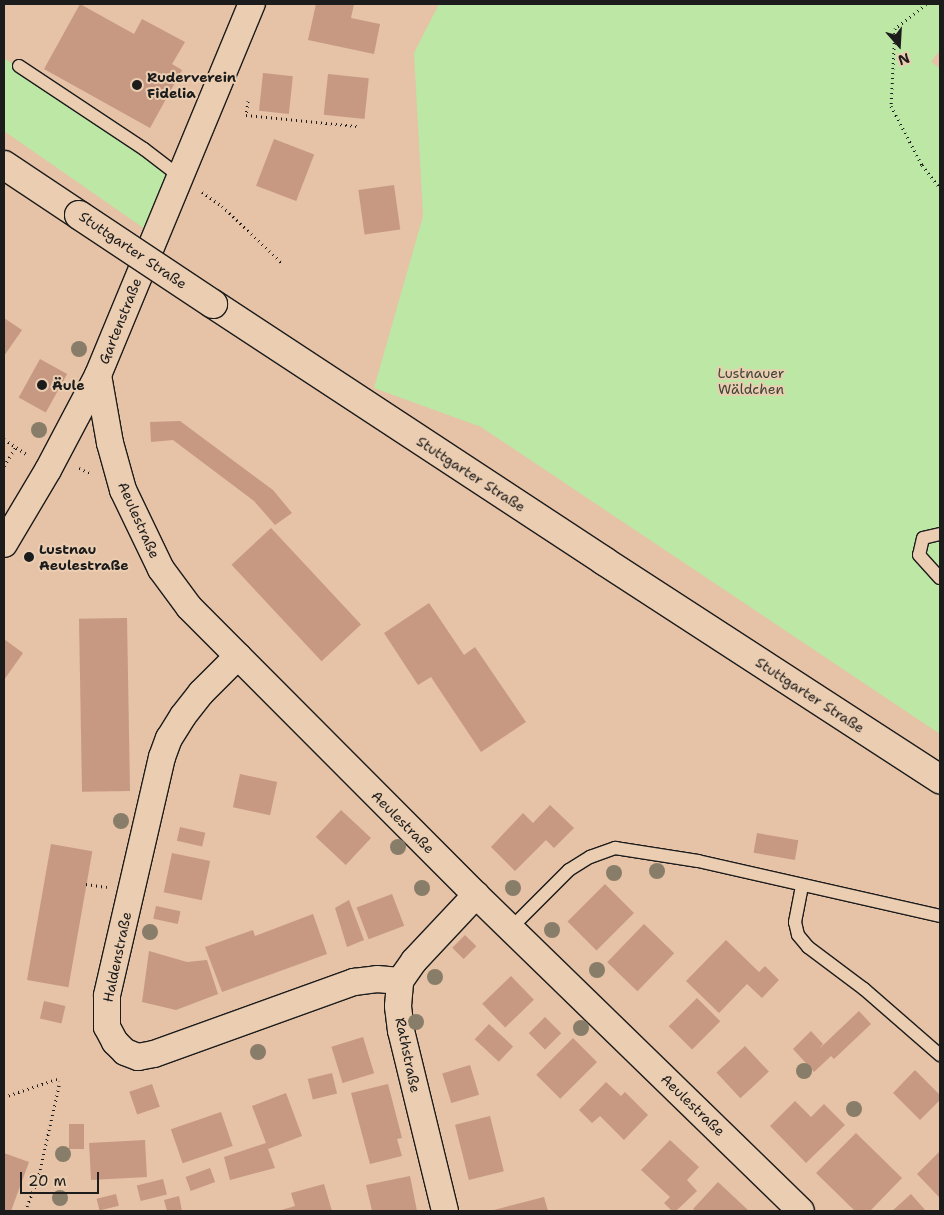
<!DOCTYPE html>
<html>
<head>
<meta charset="utf-8">
<style>
	body { margin:0 }
	#map { position:relative; width:944px; height:1215px; overflow:hidden; background:#e6c2a6; font-family:"Shantell Sans",sans-serif }
	div>[style] { position:absolute }
	[style*='--x'] { left:calc(var(--x)*1px); top:calc(var(--y)*1px); width:calc(var(--w)*1px); rotate:calc(var(--a)*1deg) }
	.green>* { inset:0; background:#bce7a5 }
	.building>* { inset:0; background:#c79983; transform-origin:0 0 }
	.path>* { height:3px; margin-top:-1.5px; transform-origin:0; background:repeating-linear-gradient(90deg,#1c1c1c 0 1px,transparent 0 5px) }
	.roads { filter:drop-shadow(1px 0 #1c1c1c) drop-shadow(-1px 0 #1c1c1c) drop-shadow(0 1px #1c1c1c) drop-shadow(0 -1px #1c1c1c) }
	.service>* { height:12px; margin:-6px; padding:0 6px; transform-origin:6px; border-radius:6px; background:#ebcdb1 }
	.minor>* { height:26px; margin:-13px; padding:0 13px; transform-origin:13px; border-radius:13px; background:#ebcdb1 }
	.secondary>* { height:28px; margin:-14px; padding:0 14px; transform-origin:14px; border-radius:14px; background:#ebcdb1 }
	.bridges { filter:drop-shadow(1px 0 #1c1c1c) drop-shadow(-1px 0 #1c1c1c) drop-shadow(0 1px #1c1c1c) drop-shadow(0 -1px #1c1c1c) }
	.secondary-bridge>* { height:28px; margin:-14px; padding:0 14px; transform-origin:14px; border-radius:14px; background:#ebcdb1 }
	.trees>* { width:16px; height:16px; margin:-8px; border-radius:50%; background:#887d69 }
	.dots>* { width:14px; height:14px; translate:-50% -50%; box-sizing:border-box; border:2px solid #ebcdb1; border-radius:50% }
	span { translate:-50% -50%; white-space:nowrap; text-align:center; line-height:1.15; -webkit-text-stroke:4px #ebcdb1; paint-order:stroke }
	.poi-label { font-size:14px; color:#1c1c1c; font-weight:700 }
	.left { translate:0 -50%; text-align:left }
	.street-label { font-size:14px; color:#1c1c1c }
	.park-label { font-size:14px; color:#3c4537 }
	.frame { position:absolute; inset:0; border:5px solid #1c1c1c; pointer-events:none }
	.north { position:absolute; left:874px; top:20px; width:50px; height:50px; -webkit-text-stroke:4px #ebcdb1; paint-order:stroke; rotate:161deg; font-size:14px; font-weight:700; line-height:20px; text-align:center; color:#1c1c1c }
	.north::after { content:''; display:block; margin:auto; width:18px; height:22px; background:#1c1c1c; clip-path:polygon(50% 0,100% 100%,50% 72%,0 100%) }
	.scale { position:absolute; left:20px; top:1172px; width:79px; height:22px; box-sizing:border-box; border:2px solid #1c1c1c; border-top:0; padding-left:6px; font-size:15px; line-height:18px; white-space:nowrap; color:#1c1c1c; -webkit-text-stroke:4px #ebcdb1; paint-order:stroke }
</style>
</head>
<body>
<div id="map">
	<div class="green">
		<i style="clip-path:polygon(439px 4px,940px 4px,940px 50px,931px 62px,940px 68px,940px 734px,481px 427px,374px 388px,423px 216px,414px 53px)"></i>
		<i style="clip-path:polygon(4px 58px,179px 176px,155px 236px,4px 131px)"></i>
	</div>
	<div class="building">
		<i style="clip-path:polygon(80px 4px,134px 34px,142px 19px,185px 42px,172px 64px,182px 70px,150px 128px,44px 69px)"></i>
		<i style="clip-path:polygon(316px 4px,354px 4px,351px 18px,380px 24px,374px 54px,308px 40px)"></i>
		<i style="left:263px;top:73px;width:30px;height:38px;rotate:6deg"></i>
		<i style="left:328px;top:74px;width:41px;height:41px;rotate:6deg"></i>
		<i style="left:274px;top:139px;width:43px;height:50px;rotate:21deg"></i>
		<i style="left:394px;top:185px;width:45px;height:36px;rotate:82deg"></i>
		<i style="clip-path:polygon(4px 318px,22px 330px,4px 356px)"></i>
		<i style="left:40px;top:359px;width:31px;height:44px;rotate:29deg"></i>
		<i style="clip-path:polygon(180px 421px,273px 490px,292px 513px,275px 525px,254px 501px,173px 440px,151px 442px,150px 422px)"></i>
		<i style="left:271px;top:528px;width:132px;height:54px;rotate:47deg"></i>
		<i style="clip-path:polygon(429px 603px,464px 655px,475px 647px,526px 722px,481px 752px,431px 677px,418px 685px,384px 633px)"></i>
		<i style="left:127px;top:618px;width:173px;height:48px;rotate:89deg"></i>
		<i style="clip-path:polygon(4px 639px,23px 653px,4px 680px)"></i>
		<i style="left:240px;top:774px;width:38px;height:34px;rotate:12deg"></i>
		<i style="clip-path:polygon(550px 805px,574px 828px,554px 848px,546px 840px,515px 871px,491px 847px,523px 813px,533px 823px)"></i>
		<i style="left:341px;top:810px;width:41px;height:37px;rotate:43deg"></i>
		<i style="left:180px;top:827px;width:26px;height:14px;rotate:13deg"></i>
		<i style="left:757px;top:833px;width:42px;height:20px;rotate:10deg"></i>
		<i style="left:51px;top:844px;width:42px;height:138px;rotate:10deg"></i>
		<i style="left:172px;top:853px;width:39px;height:40px;rotate:12deg"></i>
		<i style="left:605px;top:884px;width:41px;height:53px;rotate:45deg"></i>
		<i style="left:392px;top:894px;width:34px;height:38px;rotate:69deg"></i>
		<i style="clip-path:polygon(349px 900px,364px 940px,347px 947px,335px 908px)"></i>
		<i style="left:156px;top:906px;width:25px;height:13px;rotate:12deg"></i>
		<i style="clip-path:polygon(313px 914px,327px 954px,222px 992px,205px 947px,253px 930px,255px 936px)"></i>
		<i style="left:644px;top:924px;width:42px;height:53px;rotate:44deg"></i>
		<i style="left:465px;top:935px;width:16px;height:18px;rotate:45deg"></i>
		<i style="clip-path:polygon(726px 940px,759px 972px,765px 966px,779px 980px,762px 998px,747px 984px,719px 1013px,686px 981px)"></i>
		<i style="clip-path:polygon(149px 951px,187px 962px,207px 960px,218px 994px,176px 1010px,142px 1002px)"></i>
		<i style="left:511px;top:976px;width:33px;height:40px;rotate:46deg"></i>
		<i style="left:697px;top:998px;width:33px;height:40px;rotate:45deg"></i>
		<i style="left:44px;top:1001px;width:22px;height:18px;rotate:13deg"></i>
		<i style="clip-path:polygon(859px 1011px,871px 1024px,834px 1059px,831px 1056px,814px 1072px,793px 1049px,811px 1031px,823px 1044px,819px 1049px)"></i>
		<i style="left:545px;top:1017px;width:23px;height:23px;rotate:45deg"></i>
		<i style="left:489px;top:1024px;width:33px;height:21px;rotate:43deg"></i>
		<i style="left:363px;top:1037px;width:38px;height:33px;rotate:73deg"></i>
		<i style="left:573px;top:1038px;width:34px;height:52px;rotate:45deg"></i>
		<i style="left:745px;top:1046px;width:35px;height:39px;rotate:47deg"></i>
		<i style="left:470px;top:1065px;width:31px;height:29px;rotate:73deg"></i>
		<i style="clip-path:polygon(915px 1070px,940px 1095px,940px 1100px,920px 1120px,893px 1093px)"></i>
		<i style="left:332px;top:1073px;width:21px;height:25px;rotate:76deg"></i>
		<i style="clip-path:polygon(606px 1082px,621px 1096px,625px 1092px,648px 1115px,624px 1140px,600px 1116px,592px 1123px,579px 1110px)"></i>
		<i style="left:152px;top:1084px;width:24px;height:24px;rotate:71deg"></i>
		<i style="clip-path:polygon(388px 1084px,402px 1138px,397px 1139px,402px 1156px,370px 1164px,351px 1093px)"></i>
		<i style="clip-path:polygon(286px 1093px,302px 1136px,268px 1149px,275px 1168px,230px 1180px,224px 1157px,266px 1143px,252px 1106px)"></i>
		<i style="clip-path:polygon(795px 1101px,811px 1117px,824px 1104px,845px 1125px,806px 1163px,770px 1126px)"></i>
		<i style="left:221px;top:1112px;width:36px;height:53px;rotate:71deg"></i>
		<i style="left:490px;top:1116px;width:57px;height:36px;rotate:76deg"></i>
		<i style="left:69px;top:1124px;width:15px;height:25px"></i>
		<i style="clip-path:polygon(856px 1133px,902px 1178px,870px 1211px,855px 1211px,816px 1173px)"></i>
		<i style="left:145px;top:1140px;width:37px;height:56px;rotate:87deg"></i>
		<i style="clip-path:polygon(670px 1140px,699px 1167px,687px 1180px,697px 1191px,676px 1211px,672px 1211px,664px 1203px,670px 1197px,641px 1170px)"></i>
		<i style="clip-path:polygon(940px 1151px,940px 1198px,917px 1174px)"></i>
		<i style="clip-path:polygon(4px 1153px,29px 1162px,11px 1211px,4px 1211px)"></i>
		<i style="left:210px;top:1168px;width:15px;height:26px;rotate:70deg"></i>
		<i style="clip-path:polygon(410px 1176px,417px 1211px,372px 1211px,366px 1185px)"></i>
		<i style="left:163px;top:1179px;width:16px;height:27px;rotate:76deg"></i>
		<i style="clip-path:polygon(718px 1182px,749px 1211px,696px 1211px,693px 1209px)"></i>
		<i style="clip-path:polygon(324px 1184px,332px 1211px,278px 1211px,295px 1206px,291px 1193px)"></i>
		<i style="left:116px;top:1194px;width:12px;height:20px;rotate:76deg"></i>
		<i style="clip-path:polygon(911px 1194px,926px 1211px,892px 1211px)"></i>
		<i style="clip-path:polygon(179px 1196px,182px 1211px,167px 1211px,164px 1200px)"></i>
		<i style="clip-path:polygon(544px 1197px,548px 1211px,490px 1211px)"></i>
	</div>
	<div class="path">
		<i style="--x:926;--y:4;--w:39;--a:142"></i>
		<i style="--x:895;--y:28;--w:78;--a:92.9"></i>
		<i style="--x:891;--y:106;--w:67;--a:62.3"></i>
		<i style="--x:922;--y:165;--w:29;--a:52"></i>
		<i style="--x:248;--y:101;--w:14;--a:98"></i>
		<i style="--x:246;--y:115;--w:112;--a:5.7"></i>
		<i style="--x:202;--y:192;--w:24;--a:35"></i>
		<i style="--x:222;--y:206;--w:83;--a:43.5"></i>
		<i style="--x:4;--y:439;--w:29;--a:34"></i>
		<i style="--x:4;--y:466;--w:22;--a:-58"></i>
		<i style="--x:79;--y:468;--w:14;--a:25"></i>
		<i style="--x:86;--y:884;--w:21;--a:8"></i>
		<i style="--x:4;--y:1097;--w:56;--a:-18.8"></i>
		<i style="--x:25;--y:1211;--w:35;--a:-68"></i>
		<i style="--x:38;--y:1179;--w:100;--a:-77.3"></i>
	</div>
	<div class="roads">
		<div class="service">
			<i style="--x:19;--y:66;--w:150;--a:33.6"></i>
			<i style="--x:144;--y:149;--w:44;--a:37.6"></i>
			<i style="--x:940;--y:534;--w:17;--a:167"></i>
			<i style="--x:923;--y:538;--w:17;--a:103"></i>
			<i style="--x:919;--y:555;--w:31;--a:48"></i>
			<i style="--x:802;--y:886;--w:37;--a:101"></i>
			<i style="--x:795;--y:922;--w:13;--a:77"></i>
			<i style="--x:798;--y:935;--w:16;--a:50"></i>
			<i style="--x:808;--y:947;--w:70;--a:36.9"></i>
			<i style="--x:864;--y:989;--w:101;--a:41"></i>
			<i style="--x:511;--y:928;--w:82;--a:-45"></i>
			<i style="--x:569;--y:870;--w:25;--a:-32"></i>
			<i style="--x:590;--y:857;--w:27;--a:-20"></i>
			<i style="--x:615;--y:848;--w:84;--a:8.9"></i>
			<i style="--x:698;--y:861;--w:248;--a:12.8"></i>
		</div>
		<div class="minor">
			<i style="--x:98;--y:375;--w:69;--a:80"></i>
			<i style="--x:110;--y:443;--w:49;--a:74.5"></i>
			<i style="--x:123;--y:490;--w:88;--a:64.3"></i>
			<i style="--x:161;--y:569;--w:47;--a:53.6"></i>
			<i style="--x:189;--y:607;--w:407;--a:45.1"></i>
			<i style="--x:476;--y:895;--w:453;--a:44.2"></i>
			<i style="--x:4;--y:544;--w:86;--a:-59.3"></i>
			<i style="--x:48;--y:470;--w:107;--a:-62.2"></i>
			<i style="--x:98;--y:375;--w:402;--a:-67.5"></i>
			<i style="--x:238;--y:656;--w:52;--a:135"></i>
			<i style="--x:201;--y:693;--w:29;--a:128"></i>
			<i style="--x:183;--y:716;--w:26;--a:122"></i>
			<i style="--x:169;--y:738;--w:20;--a:110"></i>
			<i style="--x:162;--y:757;--w:245;--a:103"></i>
			<i style="--x:107;--y:996;--w:31;--a:90"></i>
			<i style="--x:107;--y:1027;--w:17;--a:62"></i>
			<i style="--x:115;--y:1042;--w:14;--a:45"></i>
			<i style="--x:125;--y:1052;--w:14;--a:21"></i>
			<i style="--x:138;--y:1057;--w:16;--a:-11"></i>
			<i style="--x:154;--y:1054;--w:213;--a:-19.8"></i>
			<i style="--x:354;--y:982;--w:23;--a:-7"></i>
			<i style="--x:377;--y:979;--w:23;--a:5"></i>
			<i style="--x:445;--y:1211;--w:185;--a:-103.7"></i>
			<i style="--x:401;--y:1031;--w:25;--a:-97"></i>
			<i style="--x:398;--y:1006;--w:25;--a:-85"></i>
			<i style="--x:400;--y:981;--w:24;--a:-55"></i>
			<i style="--x:414;--y:961;--w:91;--a:-46.8"></i>
		</div>
		<div class="secondary">
			<i style="--x:4;--y:165;--w:90;--a:33.7"></i>
			<i style="--x:213;--y:304;--w:468;--a:33.3"></i>
			<i style="--x:604;--y:561;--w:401;--a:33"></i>
		</div>
	</div>
	<div class="bridges">
		<div class="secondary-bridge">
			<i style="--x:79;--y:215;--w:161;--a:33.6"></i>
		</div>
	</div>
	<div class="trees">
		<i style="left:79px;top:349px"></i>
		<i style="left:39px;top:430px"></i>
		<i style="left:121px;top:821px"></i>
		<i style="left:398px;top:847px"></i>
		<i style="left:657px;top:871px"></i>
		<i style="left:614px;top:873px"></i>
		<i style="left:422px;top:888px"></i>
		<i style="left:513px;top:888px"></i>
		<i style="left:552px;top:930px"></i>
		<i style="left:150px;top:932px"></i>
		<i style="left:597px;top:970px"></i>
		<i style="left:435px;top:977px"></i>
		<i style="left:416px;top:1022px"></i>
		<i style="left:581px;top:1028px"></i>
		<i style="left:258px;top:1052px"></i>
		<i style="left:804px;top:1071px"></i>
		<i style="left:854px;top:1109px"></i>
		<i style="left:63px;top:1154px"></i>
		<i style="left:60px;top:1198px"></i>
	</div>
	<div class="dots">
		<i style="left:137px;top:85px;background:#1c1c1c"></i>
		<i style="left:42px;top:385px;background:#1c1c1c"></i>
		<i style="left:29px;top:557px;background:#1c1c1c"></i>
	</div>
	<div class="poi-label">
		<span class="left" style="left:147px;top:85px">Ruderverein<br>Fidelia</span>
		<span class="left" style="left:52px;top:385px">Äule</span>
		<span class="left" style="left:39px;top:557px">Lustnau<br>Aeulestraße</span>
	</div>
	<div class="street-label">
		<span style="left:133px;top:250px;rotate:34deg">Stuttgarter Straße</span>
		<span style="left:120px;top:321px;rotate:-68deg">Gartenstraße</span>
		<span style="left:471px;top:474px;rotate:33deg">Stuttgarter Straße</span>
		<span style="left:139px;top:520px;rotate:66deg">Aeulestraße</span>
		<span style="left:810px;top:695px;rotate:33deg">Stuttgarter Straße</span>
		<span style="left:403px;top:822px;rotate:45deg">Aeulestraße</span>
		<span style="left:117px;top:957px;rotate:-78deg">Haldenstraße</span>
		<span style="left:408px;top:1055px;rotate:78deg">Rathstraße</span>
		<span style="left:693px;top:1105px;rotate:44deg">Aeulestraße</span>
	</div>
	<div class="park-label">
		<span style="left:751px;top:381px">Lustnauer<br>Wäldchen</span>
	</div>
	<div class="frame"></div>
	<div class="north">N</div>
	<div class="scale">20 m</div>
</div>
</body>
</html>
